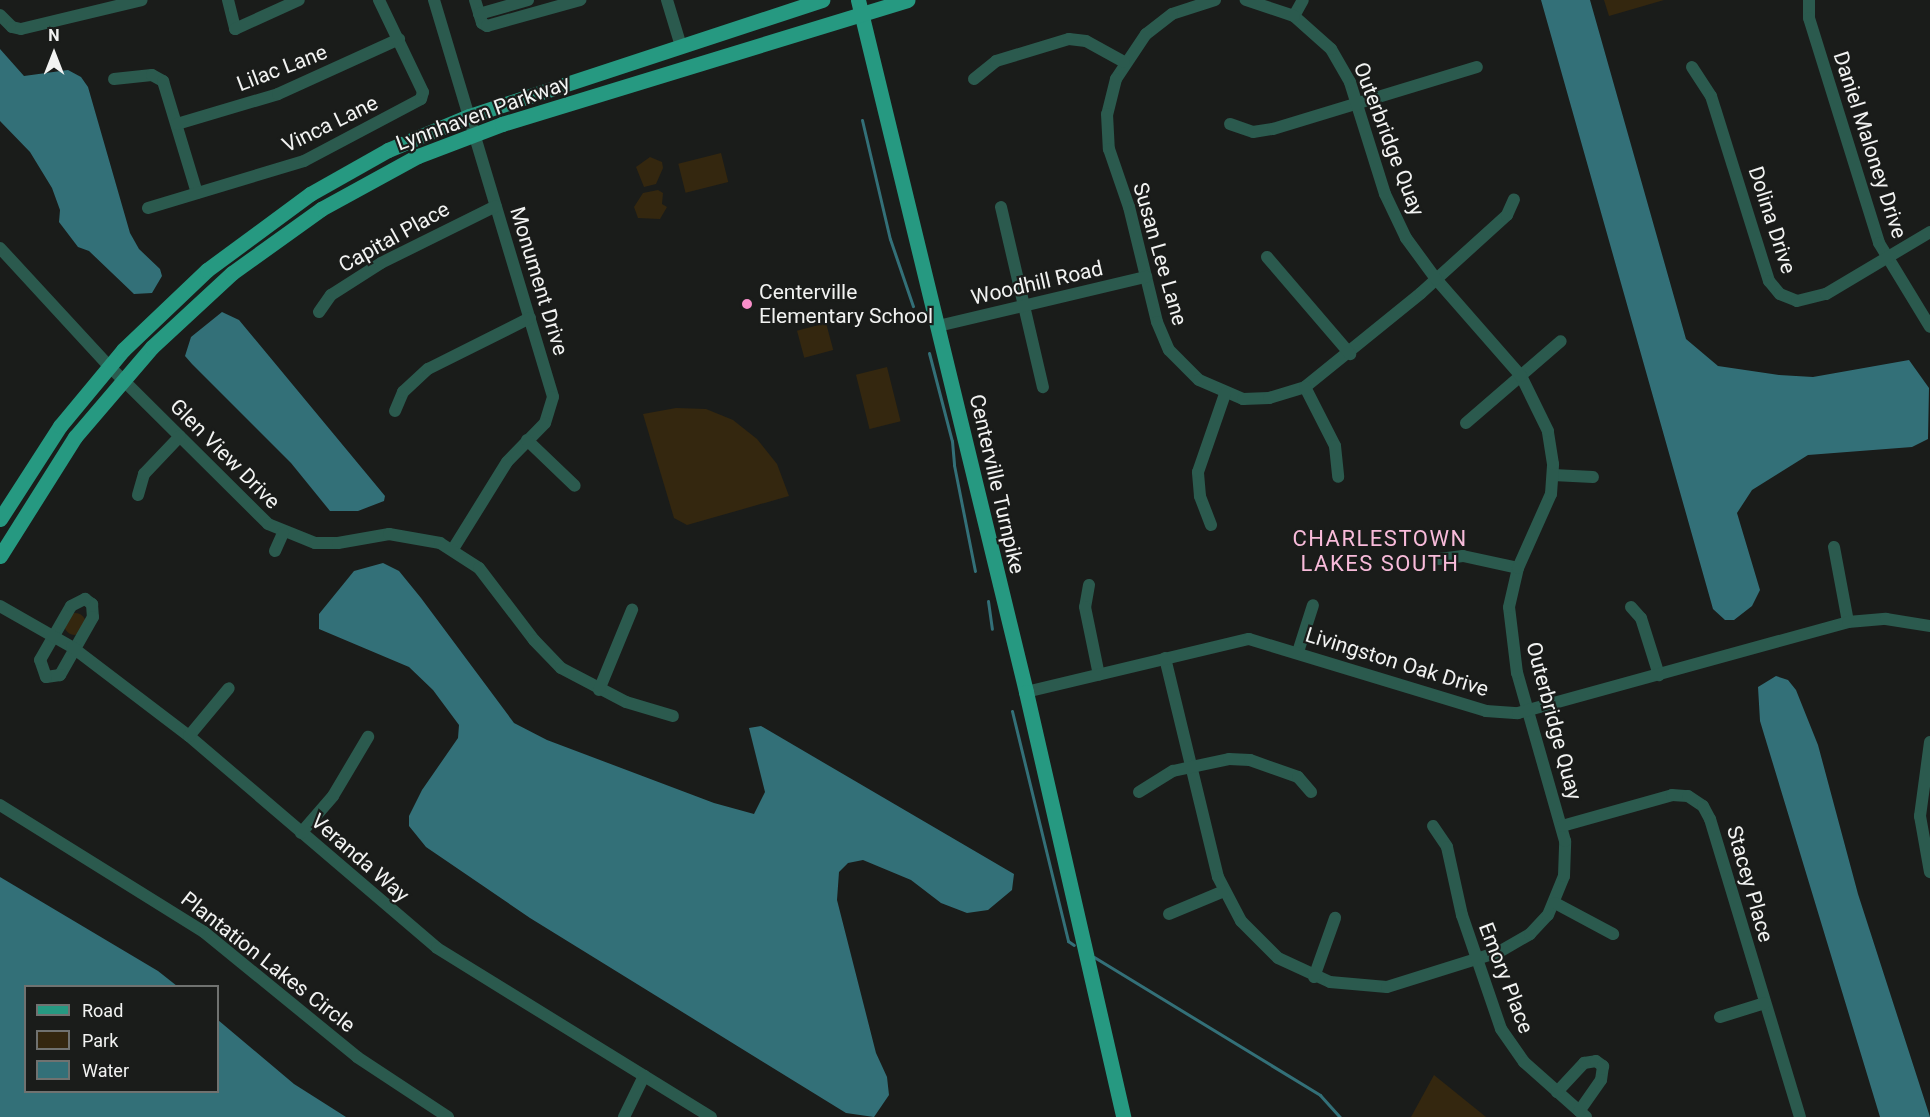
<!DOCTYPE html>
<html>
<head>
<meta charset="utf-8">
<style>
	body { margin:0 }
	#map { position:relative; width:1930px; height:1117px; overflow:hidden; background:#1a1c1a; font-family:Roboto,sans-serif }
	div>[style] { position:absolute }
	[style*='--x'] { left:calc(var(--x)*1px); top:calc(var(--y)*1px); width:calc(var(--w)*1px); rotate:calc(var(--a)*1deg) }
	.green>* { inset:0; background:#34270f; transform-origin:0 0 }
	.round { border-radius:50% }
	.water>* { inset:0; background:#337078 }
	.stream>* { height:3px; margin:-1.5px; padding:0 1.5px; transform-origin:1.5px; border-radius:1.5px; background:#337078 }
	.minor>* { height:12px; margin:-6px; padding:0 6px; transform-origin:6px; border-radius:6px; background:#2b5a4e }
	.major>* { height:15px; margin:-7.5px; padding:0 7.5px; transform-origin:7.5px; border-radius:7.5px; background:#269981 }
	.dots>* { width:16px; height:16px; translate:-50% -50%; box-sizing:border-box; border:3px solid #1a1c1a; border-radius:50% }
	span { translate:-50% -50%; white-space:nowrap; text-align:center; line-height:1.15; -webkit-text-stroke:4.5px #1a1c1a; paint-order:stroke }
	.street-label { font-size:21px; color:#f2f3f2 }
	.poi-label { font-size:21px; color:#f2f3f2 }
	.left { translate:0 -50%; text-align:left }
	.neighbourhood-label { font-size:22px; color:#f8bbda; letter-spacing:1.5px }
	.legend { position:absolute; left:24px; top:985px; width:195px; height:108px; box-sizing:border-box; background:#1a1c1a; border:2px solid #707270; margin:0; padding:8px 10px; list-style:none; font-size:18px; color:#f2f3f2 }
	.legend li { display:flex; align-items:center; gap:12px; height:30px }
	.legend b { width:30px; border:2px solid #707270 }
	.north { position:absolute; left:24px; top:24px; width:60px; height:60px; -webkit-text-stroke:4px #1a1c1a; paint-order:stroke; rotate:0deg; font-size:16px; font-weight:700; line-height:24px; text-align:center; color:#f2f3f2 }
	.north::after { content:''; display:block; margin:auto; width:21px; height:27px; background:#f2f3f2; clip-path:polygon(50% 0,100% 100%,50% 72%,0 100%) }
</style>
</head>
<body>
<div id="map">
	<div class="green">
		<i style="clip-path:polygon(1604px 0,1664px 0,1609px 16px)"></i>
		<i style="left:721px;top:153px;width:30px;height:44px;rotate:76deg"></i>
		<i style="clip-path:polygon(650px 157px,662px 162px,663px 168px,656px 184px,644px 187px,636px 167px)"></i>
		<i style="clip-path:polygon(658px 190px,663px 193px,662px 204px,667px 207px,660px 219px,638px 218px,634px 207px,643px 193px)"></i>
		<i style="left:826px;top:323px;width:28px;height:30px;rotate:75deg"></i>
		<i style="left:887px;top:367px;width:56px;height:32px;rotate:76deg"></i>
		<i style="clip-path:polygon(676px 408px,706px 409px,733px 420px,757px 439px,777px 464px,789px 496px,687px 525px,674px 518px,643px 414px)"></i>
		<i class="round" style="left:64px;top:613px;width:22px;height:22px"></i>
		<i style="clip-path:polygon(1434px 1075px,1486px 1117px,1411px 1117px)"></i>
	</div>
	<div class="water">
		<i style="clip-path:polygon(1541px 0,1590px 0,1686px 339px,1718px 366px,1779px 375px,1813px 377px,1909px 360px,1929px 388px,1928px 439px,1912px 447px,1808px 455px,1752px 490px,1737px 513px,1760px 590px,1752px 606px,1734px 620px,1725px 620px,1713px 609px)"></i>
		<i style="clip-path:polygon(0 49px,24px 76px,68px 70px,81px 77px,88px 87px,130px 233px,139px 249px,160px 269px,162px 276px,152px 293px,134px 294px,89px 251px,78px 247px,59px 222px,60px 210px,52px 188px,30px 152px,0 121px)"></i>
		<i style="clip-path:polygon(222px 312px,239px 320px,385px 496px,384px 501px,358px 511px,330px 511px,291px 463px,192px 364px,185px 356px,191px 337px)"></i>
		<i style="clip-path:polygon(383px 563px,399px 571px,421px 598px,514px 723px,547px 740px,714px 803px,754px 814px,765px 792px,749px 728px,761px 726px,1014px 874px,1012px 890px,988px 910px,967px 913px,941px 903px,911px 880px,863px 860px,848px 863px,839px 872px,837px 900px,876px 1053px,887px 1077px,889px 1095px,874px 1117px,846px 1113px,530px 918px,426px 847px,409px 826px,409px 816px,422px 790px,458px 738px,459px 725px,433px 690px,409px 667px,319px 629px,319px 614px,354px 571px)"></i>
		<i style="clip-path:polygon(1776px 676px,1788px 680px,1796px 690px,1818px 745px,1858px 894px,1930px 1117px,1880px 1117px,1760px 721px,1758px 687px)"></i>
		<i style="clip-path:polygon(0 877px,158px 971px,177px 986px,26px 986px,26px 1092px,218px 1092px,218px 1020px,294px 1084px,346px 1117px,0 1117px)"></i>
	</div>
	<div class="stream">
		<i style="--x:862;--y:120;--w:122;--a:76.8"></i>
		<i style="--x:890;--y:239;--w:71;--a:71.1"></i>
		<i style="--x:929;--y:353;--w:91;--a:75.4"></i>
		<i style="--x:952;--y:441;--w:24;--a:85"></i>
		<i style="--x:954;--y:465;--w:108;--a:78.8"></i>
		<i style="--x:988;--y:601;--w:28;--a:82"></i>
		<i style="--x:1012;--y:711;--w:237;--a:76.3"></i>
		<i style="--x:1068;--y:941;--w:7;--a:34"></i>
		<i style="--x:1094;--y:957;--w:265;--a:31.4"></i>
		<i style="--x:1320;--y:1095;--w:30;--a:48"></i>
	</div>
	<div class="minor">
		<i style="--x:228;--y:0;--w:30;--a:76"></i>
		<i style="--x:235;--y:29;--w:70;--a:-24.4"></i>
		<i style="--x:434;--y:0;--w:414;--a:73.3"></i>
		<i style="--x:553;--y:397;--w:27;--a:107"></i>
		<i style="--x:545;--y:423;--w:54;--a:134.3"></i>
		<i style="--x:507;--y:462;--w:102;--a:121.8"></i>
		<i style="--x:475;--y:0;--w:24;--a:73"></i>
		<i style="--x:482;--y:23;--w:6;--a:31"></i>
		<i style="--x:487;--y:26;--w:97;--a:-15.6"></i>
		<i style="--x:667;--y:0;--w:48;--a:73.1"></i>
		<i style="--x:1215;--y:0;--w:45;--a:162"></i>
		<i style="--x:1172;--y:14;--w:33;--a:142"></i>
		<i style="--x:1146;--y:34;--w:54;--a:123.7"></i>
		<i style="--x:1116;--y:79;--w:36;--a:104"></i>
		<i style="--x:1107;--y:114;--w:35;--a:87"></i>
		<i style="--x:1109;--y:149;--w:61;--a:71"></i>
		<i style="--x:1129;--y:207;--w:118;--a:76.3"></i>
		<i style="--x:1157;--y:322;--w:30;--a:67"></i>
		<i style="--x:1169;--y:350;--w:42;--a:45"></i>
		<i style="--x:1199;--y:380;--w:48;--a:23.4"></i>
		<i style="--x:1243;--y:399;--w:26;--a:-2"></i>
		<i style="--x:1269;--y:398;--w:38;--a:-17"></i>
		<i style="--x:1305;--y:387;--w:149;--a:-39"></i>
		<i style="--x:1421;--y:293;--w:116;--a:-42.2"></i>
		<i style="--x:1507;--y:215;--w:17;--a:-66"></i>
		<i style="--x:1809;--y:0;--w:18;--a:90"></i>
		<i style="--x:1809;--y:18;--w:236;--a:72.7"></i>
		<i style="--x:1879;--y:243;--w:98;--a:58.7"></i>
		<i style="--x:479;--y:14;--w:51;--a:-15.9"></i>
		<i style="--x:0;--y:15;--w:17;--a:45"></i>
		<i style="--x:12;--y:27;--w:9;--a:13"></i>
		<i style="--x:21;--y:29;--w:124;--a:-13.5"></i>
		<i style="--x:1294;--y:16;--w:18;--a:-61"></i>
		<i style="--x:1692;--y:67;--w:35;--a:57"></i>
		<i style="--x:1711;--y:96;--w:194;--a:72.6"></i>
		<i style="--x:1769;--y:281;--w:17;--a:50"></i>
		<i style="--x:1780;--y:294;--w:18;--a:22"></i>
		<i style="--x:1797;--y:301;--w:30;--a:-14"></i>
		<i style="--x:1826;--y:294;--w:121;--a:-30.8"></i>
		<i style="--x:114;--y:79;--w:38;--a:-6"></i>
		<i style="--x:152;--y:75;--w:13;--a:29"></i>
		<i style="--x:163;--y:81;--w:117;--a:73.1"></i>
		<i style="--x:974;--y:79;--w:28;--a:-39"></i>
		<i style="--x:996;--y:61;--w:76;--a:-16.8"></i>
		<i style="--x:1069;--y:39;--w:17;--a:7"></i>
		<i style="--x:1086;--y:41;--w:43;--a:28.9"></i>
		<i style="--x:177;--y:124;--w:105;--a:-16.5"></i>
		<i style="--x:278;--y:94;--w:133;--a:-24.4"></i>
		<i style="--x:1230;--y:124;--w:24;--a:19"></i>
		<i style="--x:1253;--y:132;--w:20;--a:-9"></i>
		<i style="--x:1273;--y:129;--w:213;--a:-16.9"></i>
		<i style="--x:1001;--y:207;--w:185;--a:76.9"></i>
		<i style="--x:148;--y:208;--w:163;--a:-16.8"></i>
		<i style="--x:304;--y:161;--w:132;--a:-27.9"></i>
		<i style="--x:421;--y:99;--w:7;--a:-74"></i>
		<i style="--x:423;--y:92;--w:102;--a:-115.6"></i>
		<i style="--x:0;--y:248;--w:161;--a:47.3"></i>
		<i style="--x:109;--y:366;--w:224;--a:44.8"></i>
		<i style="--x:268;--y:524;--w:51;--a:22"></i>
		<i style="--x:315;--y:543;--w:23;--a:0"></i>
		<i style="--x:338;--y:543;--w:52;--a:-10"></i>
		<i style="--x:389;--y:534;--w:52;--a:10"></i>
		<i style="--x:440;--y:543;--w:46;--a:32.7"></i>
		<i style="--x:479;--y:568;--w:91;--a:52.6"></i>
		<i style="--x:534;--y:640;--w:39;--a:46"></i>
		<i style="--x:561;--y:668;--w:73;--a:27.6"></i>
		<i style="--x:626;--y:702;--w:49;--a:16.6"></i>
		<i style="--x:1267;--y:257;--w:128;--a:49.4"></i>
		<i style="--x:319;--y:312;--w:21;--a:-55"></i>
		<i style="--x:331;--y:295;--w:59;--a:-32.6"></i>
		<i style="--x:381;--y:263;--w:128;--a:-26.4"></i>
		<i style="--x:938;--y:326;--w:214;--a:-13.3"></i>
		<i style="--x:1305;--y:387;--w:66;--a:63"></i>
		<i style="--x:1335;--y:446;--w:31;--a:84"></i>
		<i style="--x:395;--y:411;--w:21;--a:-67"></i>
		<i style="--x:403;--y:392;--w:34;--a:-43"></i>
		<i style="--x:428;--y:369;--w:114;--a:-26.6"></i>
		<i style="--x:1466;--y:423;--w:125;--a:-40.8"></i>
		<i style="--x:527;--y:440;--w:66;--a:43.8"></i>
		<i style="--x:1553;--y:475;--w:40;--a:2.9"></i>
		<i style="--x:138;--y:495;--w:22;--a:-74"></i>
		<i style="--x:144;--y:474;--w:52;--a:-46.5"></i>
		<i style="--x:1211;--y:525;--w:31;--a:-111"></i>
		<i style="--x:1200;--y:496;--w:24;--a:-95"></i>
		<i style="--x:1198;--y:472;--w:83;--a:-70.9"></i>
		<i style="--x:1834;--y:547;--w:76;--a:79.4"></i>
		<i style="--x:275;--y:551;--w:20;--a:-66"></i>
		<i style="--x:1439;--y:559;--w:24;--a:-7"></i>
		<i style="--x:1463;--y:556;--w:56;--a:12.3"></i>
		<i style="--x:1089;--y:585;--w:22;--a:100"></i>
		<i style="--x:1085;--y:607;--w:69;--a:78.4"></i>
		<i style="--x:85;--y:599;--w:9;--a:36"></i>
		<i style="--x:92;--y:604;--w:13;--a:86"></i>
		<i style="--x:93;--y:617;--w:67;--a:119.6"></i>
		<i style="--x:60;--y:675;--w:14;--a:172"></i>
		<i style="--x:46;--y:677;--w:18;--a:-109"></i>
		<i style="--x:40;--y:660;--w:62;--a:-60.1"></i>
		<i style="--x:71;--y:606;--w:16;--a:-27"></i>
		<i style="--x:0;--y:606;--w:83;--a:29.7"></i>
		<i style="--x:72;--y:647;--w:147;--a:37.3"></i>
		<i style="--x:189;--y:736;--w:326;--a:40.5"></i>
		<i style="--x:437;--y:948;--w:322;--a:31.7"></i>
		<i style="--x:1631;--y:607;--w:15;--a:48"></i>
		<i style="--x:1641;--y:618;--w:60;--a:72.5"></i>
		<i style="--x:1298;--y:652;--w:49;--a:-72.3"></i>
		<i style="--x:1165;--y:658;--w:225;--a:76.4"></i>
		<i style="--x:1218;--y:877;--w:50;--a:62.4"></i>
		<i style="--x:1241;--y:921;--w:52;--a:45"></i>
		<i style="--x:1278;--y:958;--w:57;--a:24.8"></i>
		<i style="--x:1330;--y:982;--w:57;--a:5"></i>
		<i style="--x:1387;--y:987;--w:117;--a:-17.4"></i>
		<i style="--x:1499;--y:952;--w:36;--a:-30"></i>
		<i style="--x:1530;--y:934;--w:26;--a:-47"></i>
		<i style="--x:1548;--y:915;--w:42;--a:-67.7"></i>
		<i style="--x:1564;--y:876;--w:35;--a:-88"></i>
		<i style="--x:1565;--y:841;--w:175;--a:-105.9"></i>
		<i style="--x:1517;--y:673;--w:66;--a:-96.9"></i>
		<i style="--x:1509;--y:607;--w:40;--a:-77"></i>
		<i style="--x:1518;--y:568;--w:81;--a:-66"></i>
		<i style="--x:1551;--y:494;--w:30;--a:-86"></i>
		<i style="--x:1553;--y:464;--w:33;--a:-99"></i>
		<i style="--x:1548;--y:431;--w:61;--a:-116.1"></i>
		<i style="--x:1521;--y:376;--w:129;--a:-131.2"></i>
		<i style="--x:1436;--y:279;--w:51;--a:-126.2"></i>
		<i style="--x:1406;--y:238;--w:49;--a:-115.5"></i>
		<i style="--x:1385;--y:194;--w:117;--a:-107.4"></i>
		<i style="--x:1350;--y:82;--w:38;--a:-120"></i>
		<i style="--x:1331;--y:49;--w:50;--a:-138.3"></i>
		<i style="--x:1294;--y:16;--w:51;--a:-161.6"></i>
		<i style="--x:599;--y:690;--w:87;--a:-67.6"></i>
		<i style="--x:1026;--y:692;--w:229;--a:-13.4"></i>
		<i style="--x:1249;--y:639;--w:248;--a:16.9"></i>
		<i style="--x:1486;--y:711;--w:32;--a:4"></i>
		<i style="--x:1518;--y:713;--w:342;--a:-15.4"></i>
		<i style="--x:1848;--y:622;--w:38;--a:-5"></i>
		<i style="--x:1886;--y:619;--w:45;--a:9"></i>
		<i style="--x:189;--y:736;--w:62;--a:-50.2"></i>
		<i style="--x:1930;--y:742;--w:75;--a:97.7"></i>
		<i style="--x:1920;--y:816;--w:57;--a:79.9"></i>
		<i style="--x:1139;--y:792;--w:40;--a:-32"></i>
		<i style="--x:1173;--y:771;--w:57;--a:-12.1"></i>
		<i style="--x:1229;--y:759;--w:21;--a:3"></i>
		<i style="--x:1250;--y:760;--w:51;--a:19.5"></i>
		<i style="--x:1298;--y:777;--w:20;--a:49"></i>
		<i style="--x:0;--y:805;--w:240;--a:31.9"></i>
		<i style="--x:204;--y:932;--w:198;--a:39.2"></i>
		<i style="--x:357;--y:1057;--w:109;--a:33.4"></i>
		<i style="--x:1433;--y:826;--w:25;--a:56"></i>
		<i style="--x:1447;--y:847;--w:70;--a:77.6"></i>
		<i style="--x:1462;--y:915;--w:120;--a:71.1"></i>
		<i style="--x:1501;--y:1029;--w:40;--a:55.1"></i>
		<i style="--x:1524;--y:1062;--w:83;--a:41.6"></i>
		<i style="--x:1562;--y:826;--w:114;--a:-15.7"></i>
		<i style="--x:1672;--y:795;--w:16;--a:4"></i>
		<i style="--x:1688;--y:796;--w:18;--a:34"></i>
		<i style="--x:1703;--y:806;--w:15;--a:62"></i>
		<i style="--x:1710;--y:819;--w:311;--a:73.2"></i>
		<i style="--x:301;--y:833;--w:49;--a:-49.1"></i>
		<i style="--x:333;--y:796;--w:69;--a:-59.3"></i>
		<i style="--x:1555;--y:903;--w:66;--a:28.1"></i>
		<i style="--x:1169;--y:914;--w:60;--a:-22.7"></i>
		<i style="--x:1314;--y:977;--w:63;--a:-70.4"></i>
		<i style="--x:1720;--y:1017;--w:47;--a:-17.3"></i>
		<i style="--x:1557;--y:1092;--w:40;--a:-47"></i>
		<i style="--x:1584;--y:1063;--w:12;--a:-9"></i>
		<i style="--x:1596;--y:1061;--w:9;--a:36"></i>
		<i style="--x:1603;--y:1066;--w:14;--a:98"></i>
		<i style="--x:1601;--y:1080;--w:38;--a:125"></i>
		<i style="--x:624;--y:1117;--w:46;--a:-64"></i>
	</div>
	<div class="major">
		<i style="--x:858;--y:0;--w:712;--a:76.35"></i>
		<i style="--x:1026;--y:692;--w:436;--a:77.1"></i>
		<i style="--x:0;--y:519;--w:111;--a:-57.2"></i>
		<i style="--x:60;--y:426;--w:99;--a:-50.3"></i>
		<i style="--x:123;--y:350;--w:116;--a:-43.6"></i>
		<i style="--x:207;--y:270;--w:128;--a:-36.4"></i>
		<i style="--x:310;--y:194;--w:90;--a:-29.4"></i>
		<i style="--x:388;--y:150;--w:88;--a:-22.8"></i>
		<i style="--x:469;--y:116;--w:372;--a:-18.2"></i>
		<i style="--x:0;--y:556;--w:141;--a:-57.8"></i>
		<i style="--x:75;--y:437;--w:118;--a:-49.5"></i>
		<i style="--x:152;--y:347;--w:109;--a:-42.8"></i>
		<i style="--x:232;--y:273;--w:110;--a:-35.7"></i>
		<i style="--x:321;--y:209;--w:111;--a:-28.7"></i>
		<i style="--x:418;--y:156;--w:90;--a:-20.9"></i>
		<i style="--x:502;--y:124;--w:424;--a:-17"></i>
	</div>
	<div class="dots">
		<i style="left:747px;top:304px;background:#f98fca"></i>
	</div>
	<div class="street-label">
		<span style="left:282px;top:68px;rotate:-21deg">Lilac Lane</span>
		<span style="left:483px;top:113px;rotate:-20deg">Lynnhaven Parkway</span>
		<span style="left:330px;top:124px;rotate:-26deg">Vinca Lane</span>
		<span style="left:1389px;top:139px;rotate:69deg">Outerbridge Quay</span>
		<span style="left:1870px;top:145px;rotate:72deg">Daniel Maloney Drive</span>
		<span style="left:1772px;top:220px;rotate:72deg">Dolina Drive</span>
		<span style="left:394px;top:237px;rotate:-29deg">Capital Place</span>
		<span style="left:1160px;top:254px;rotate:74deg">Susan Lee Lane</span>
		<span style="left:539px;top:281px;rotate:73deg">Monument Drive</span>
		<span style="left:1037px;top:283px;rotate:-13deg">Woodhill Road</span>
		<span style="left:225px;top:454px;rotate:45deg">Glen View Drive</span>
		<span style="left:997px;top:484px;rotate:77deg">Centerville Turnpike</span>
		<span style="left:1397px;top:662px;rotate:17deg">Livingston Oak Drive</span>
		<span style="left:1554px;top:721px;rotate:75deg">Outerbridge Quay</span>
		<span style="left:360px;top:858px;rotate:41deg">Veranda Way</span>
		<span style="left:1750px;top:884px;rotate:74deg">Stacey Place</span>
		<span style="left:268px;top:962px;rotate:38deg">Plantation Lakes Circle</span>
		<span style="left:1506px;top:978px;rotate:69deg">Emory Place</span>
	</div>
	<div class="poi-label">
		<span class="left" style="left:759px;top:304px">Centerville<br>Elementary School</span>
	</div>
	<div class="neighbourhood-label">
		<span style="left:1380px;top:551px">CHARLESTOWN<br>LAKES SOUTH</span>
	</div>
	<ul class="legend">
	<li><b style="height:8px;background:#269981"></b>Road</li>
	<li><b style="height:16px;background:#34270f"></b>Park</li>
	<li><b style="height:16px;background:#337078"></b>Water</li>
	</ul>
	<div class="north">N</div>
</div>
</body>
</html>
